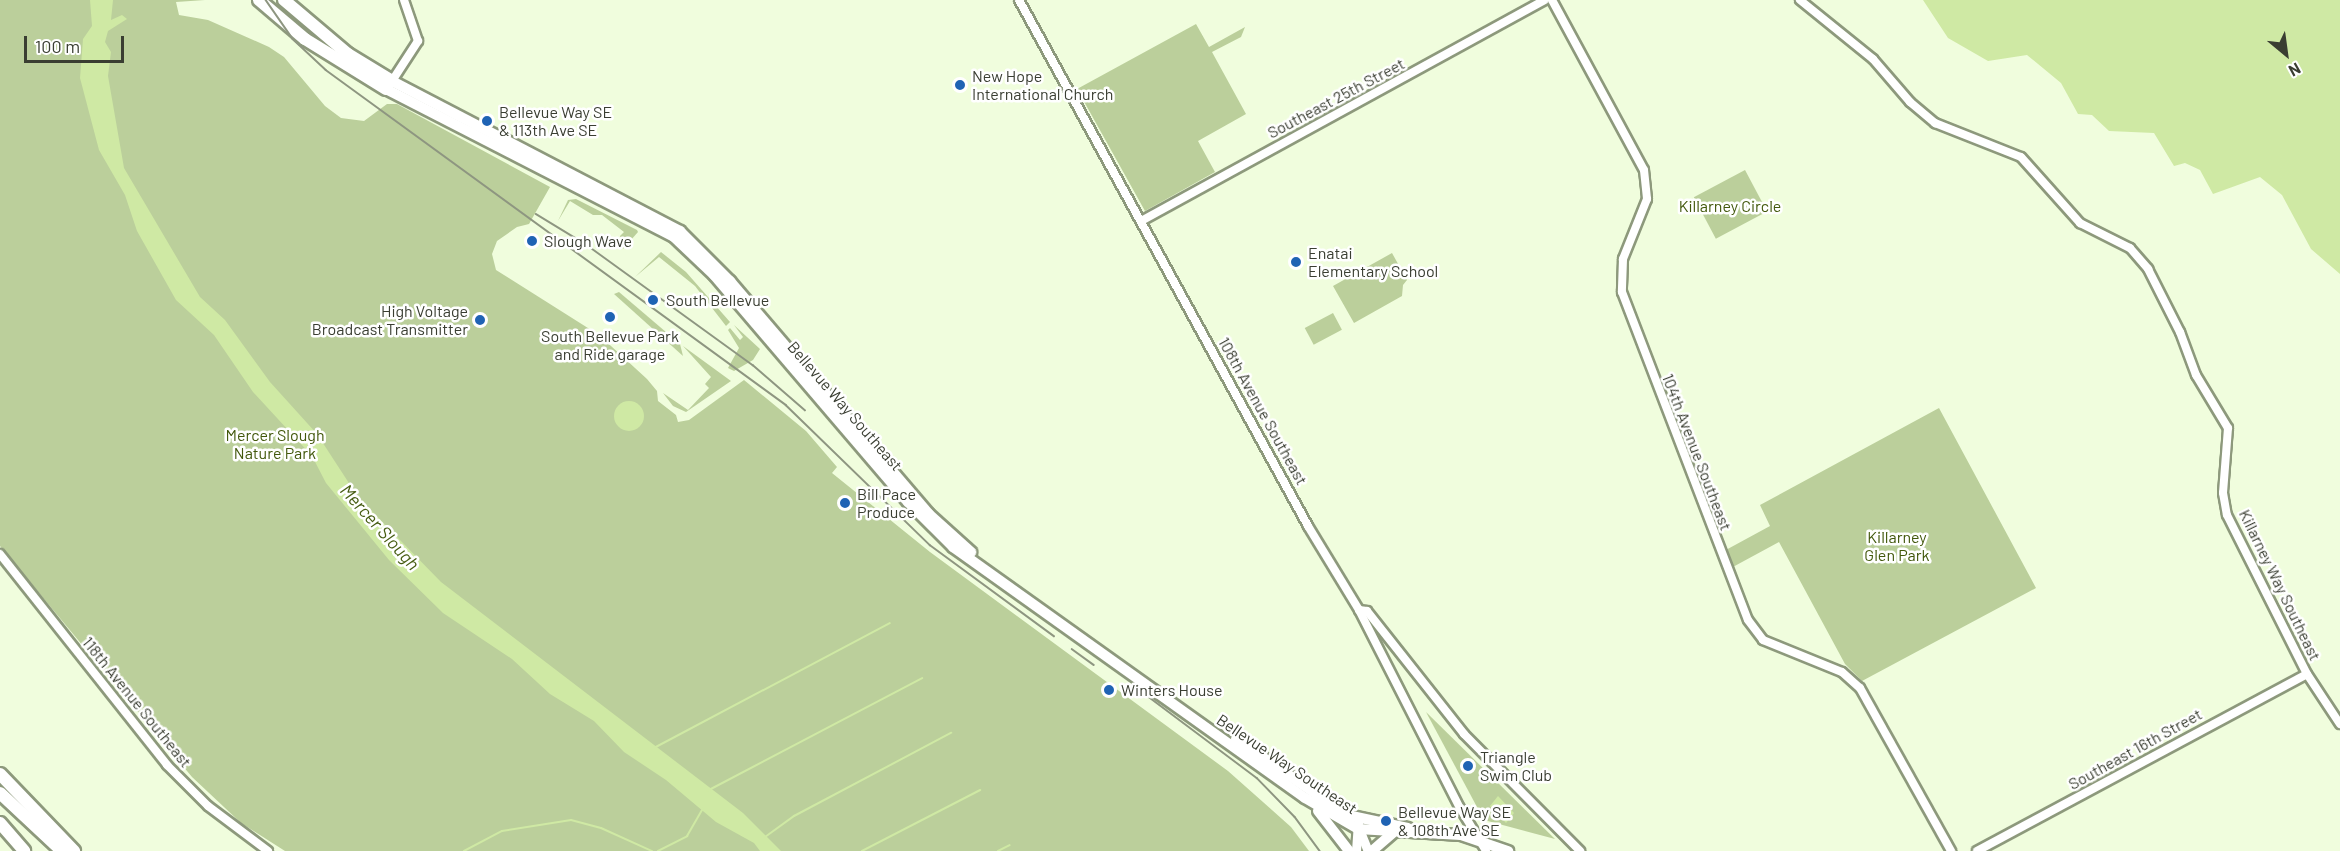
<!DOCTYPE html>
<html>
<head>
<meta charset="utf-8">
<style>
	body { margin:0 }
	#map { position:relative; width:2340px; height:851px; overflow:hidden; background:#f0fddd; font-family:Barlow,sans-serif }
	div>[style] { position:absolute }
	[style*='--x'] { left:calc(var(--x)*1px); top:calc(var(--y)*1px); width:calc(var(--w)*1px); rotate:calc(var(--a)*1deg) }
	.green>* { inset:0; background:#bbcf9b; transform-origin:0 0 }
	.water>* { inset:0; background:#cfe9a4 }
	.round { border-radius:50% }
	.stream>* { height:2px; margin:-1px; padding:0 1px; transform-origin:1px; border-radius:1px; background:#cfe9a4 }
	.roads { filter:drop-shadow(2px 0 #8d997c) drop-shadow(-2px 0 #8d997c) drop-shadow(0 2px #8d997c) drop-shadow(0 -2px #8d997c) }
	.tertiary>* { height:8px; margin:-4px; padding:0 4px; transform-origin:4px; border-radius:4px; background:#fff }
	.secondary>* { height:9px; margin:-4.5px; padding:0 4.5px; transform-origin:4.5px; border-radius:4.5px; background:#fff }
	.primary>* { height:10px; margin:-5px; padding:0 5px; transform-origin:5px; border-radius:5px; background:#fff }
	.motorway>* { height:12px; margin:-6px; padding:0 6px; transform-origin:6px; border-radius:6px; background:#fff }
	.tram>* { height:1.5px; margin:-0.75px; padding:0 0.75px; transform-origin:0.75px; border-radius:0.75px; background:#8e9681 }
	.dots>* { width:16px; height:16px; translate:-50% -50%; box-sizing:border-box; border:3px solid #fff; border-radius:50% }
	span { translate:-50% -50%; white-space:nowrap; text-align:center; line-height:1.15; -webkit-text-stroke:5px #fff; paint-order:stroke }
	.poi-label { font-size:16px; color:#3a3e32 }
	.left { translate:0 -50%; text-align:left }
	.right { translate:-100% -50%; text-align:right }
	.street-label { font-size:16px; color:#3a3e32 }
	.park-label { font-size:16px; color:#42580c }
	.water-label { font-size:18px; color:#475d13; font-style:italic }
	.north { position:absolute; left:2256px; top:24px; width:60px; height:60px; -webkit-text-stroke:4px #fff; paint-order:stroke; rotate:151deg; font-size:16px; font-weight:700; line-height:24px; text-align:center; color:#3a3e32 }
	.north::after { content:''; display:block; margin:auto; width:21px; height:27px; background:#3a3e32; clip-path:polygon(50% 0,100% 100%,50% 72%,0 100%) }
	.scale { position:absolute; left:24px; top:36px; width:100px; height:27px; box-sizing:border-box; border:3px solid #3a3e32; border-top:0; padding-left:8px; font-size:18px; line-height:21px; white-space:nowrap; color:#3a3e32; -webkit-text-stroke:4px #fff; paint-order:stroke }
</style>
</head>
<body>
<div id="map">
	<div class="green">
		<i style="clip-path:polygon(0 0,205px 0,176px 2px,179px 15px,208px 20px,269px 47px,284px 57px,325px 106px,341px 118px,364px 121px,387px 104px,397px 104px,550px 187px,529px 224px,517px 227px,497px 241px,492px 254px,496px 270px,599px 335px,647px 379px,657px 391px,658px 401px,676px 415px,678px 422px,689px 420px,744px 380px,806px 431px,837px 467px,832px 473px,930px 552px,1228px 771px,1291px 827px,1309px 851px,285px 851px,241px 823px,192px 777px,0 546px)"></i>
		<i style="clip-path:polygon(1196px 24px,1209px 47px,1245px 27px,1241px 37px,1212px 52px,1246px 114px,1198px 141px,1215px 172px,1145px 211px,1077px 89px)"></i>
		<i style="left:1745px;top:170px;width:47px;height:58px;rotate:62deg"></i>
		<i style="clip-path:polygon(576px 199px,637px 230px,638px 232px,623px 249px,620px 236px,624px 232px,602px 215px,593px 215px,570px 201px,558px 221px,568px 200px)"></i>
		<i style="clip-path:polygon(661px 252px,686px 272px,730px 322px,726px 326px,695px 286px,659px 257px,635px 277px)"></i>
		<i style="clip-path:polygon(1392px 253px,1407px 280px,1403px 285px,1402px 296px,1354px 323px,1333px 286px)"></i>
		<i style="clip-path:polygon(619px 292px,680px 344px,683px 356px,614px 294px)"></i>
		<i style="left:1333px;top:313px;width:19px;height:32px;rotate:62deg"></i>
		<i style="clip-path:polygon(734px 325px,760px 349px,753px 360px,734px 371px,728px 368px,739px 348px,728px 330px,730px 328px,740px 340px,743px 337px)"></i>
		<i style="clip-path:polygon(683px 346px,731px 381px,686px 412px,673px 406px,663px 393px,688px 410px,709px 388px,705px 384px,711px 377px)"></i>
		<i style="clip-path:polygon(1939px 408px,2036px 588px,1862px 681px,1845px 664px,1779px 542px,1731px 568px,1724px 551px,1770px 526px,1760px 505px)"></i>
		<i style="clip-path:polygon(1426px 712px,1555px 839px,1484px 820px)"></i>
	</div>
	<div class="water">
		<i style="clip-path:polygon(90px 0,113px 0,111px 20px,122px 15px,127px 19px,108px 31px,105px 42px,111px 52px,108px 76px,124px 168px,200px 297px,225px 320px,270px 382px,317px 434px,358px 497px,441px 582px,743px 813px,781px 851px,760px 851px,754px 843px,716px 822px,666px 780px,624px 752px,594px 721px,550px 694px,512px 659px,443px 613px,389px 560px,326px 483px,312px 456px,253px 392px,214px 335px,176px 300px,137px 231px,125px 195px,99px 150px,80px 78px,83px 39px,92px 26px)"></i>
		<i style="clip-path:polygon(1923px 0,2340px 0,2340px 274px,2311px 249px,2282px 195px,2260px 177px,2213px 194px,2200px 170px,2185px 163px,2174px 166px,2154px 133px,2109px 131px,2092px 115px,2078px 114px,2061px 83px,2027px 55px,1988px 61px,1948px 38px)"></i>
		<i class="round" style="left:614px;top:401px;width:30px;height:30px"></i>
		<i style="clip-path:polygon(1498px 796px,1514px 813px,1506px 823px,1490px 806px)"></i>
	</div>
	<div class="stream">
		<i style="--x:652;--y:749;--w:269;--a:-27.9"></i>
		<i style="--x:707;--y:791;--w:243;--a:-27.7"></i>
		<i style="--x:765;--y:837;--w:36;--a:-36"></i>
		<i style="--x:794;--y:816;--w:178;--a:-27.9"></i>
		<i style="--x:464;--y:851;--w:43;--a:-27.8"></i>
		<i style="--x:502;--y:831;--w:70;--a:-9.1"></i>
		<i style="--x:571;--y:820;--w:31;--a:15"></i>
		<i style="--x:601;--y:828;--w:56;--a:24.3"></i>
		<i style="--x:658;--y:851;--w:33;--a:-27"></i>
		<i style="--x:687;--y:836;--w:32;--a:-60"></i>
		<i style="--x:862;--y:851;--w:133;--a:-27.3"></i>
		<i style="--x:998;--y:851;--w:13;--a:-27"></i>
	</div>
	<div class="roads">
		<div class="tertiary">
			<i style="--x:1019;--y:0;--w:600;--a:61.21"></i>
			<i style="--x:1308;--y:526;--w:98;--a:58.7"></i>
			<i style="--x:1359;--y:610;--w:222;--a:63"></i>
			<i style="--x:1460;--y:808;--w:50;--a:58.8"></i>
			<i style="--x:1552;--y:0;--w:193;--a:61.6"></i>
			<i style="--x:1644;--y:170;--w:29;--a:84"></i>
			<i style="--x:1647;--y:199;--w:65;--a:111.8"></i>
			<i style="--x:1623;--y:259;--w:33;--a:92"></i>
			<i style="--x:1622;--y:292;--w:351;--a:69"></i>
			<i style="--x:1748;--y:620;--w:25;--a:53"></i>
			<i style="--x:1763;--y:640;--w:85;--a:22.1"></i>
			<i style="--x:1842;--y:672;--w:24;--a:42"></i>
			<i style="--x:1860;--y:688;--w:187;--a:60.8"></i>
			<i style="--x:1800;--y:0;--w:94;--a:38.9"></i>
			<i style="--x:1873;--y:59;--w:57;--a:49.3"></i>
			<i style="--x:1910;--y:102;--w:33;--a:40"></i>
			<i style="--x:1935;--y:123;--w:92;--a:21.6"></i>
			<i style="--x:2021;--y:157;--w:89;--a:48.2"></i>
			<i style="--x:2080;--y:223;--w:56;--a:26.6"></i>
			<i style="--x:2130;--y:248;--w:28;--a:49"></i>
			<i style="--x:2148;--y:269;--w:71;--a:63.1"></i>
			<i style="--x:2180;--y:332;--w:46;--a:69.6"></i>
			<i style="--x:2196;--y:375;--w:62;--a:58.9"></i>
			<i style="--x:2228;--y:428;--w:65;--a:94.4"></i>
			<i style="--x:2223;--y:493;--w:22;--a:80"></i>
			<i style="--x:2227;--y:515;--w:178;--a:63.3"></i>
			<i style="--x:2307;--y:674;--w:60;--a:56.6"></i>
			<i style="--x:392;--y:81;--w:48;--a:-57"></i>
			<i style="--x:418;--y:41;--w:43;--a:-108.9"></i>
			<i style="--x:1141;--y:221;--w:460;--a:-28.7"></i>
			<i style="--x:0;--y:554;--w:269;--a:51.6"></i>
			<i style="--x:167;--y:765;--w:58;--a:45"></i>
			<i style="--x:208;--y:806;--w:75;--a:36.9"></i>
			<i style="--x:1359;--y:610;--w:8;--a:7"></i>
			<i style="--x:1367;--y:611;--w:157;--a:51.7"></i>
			<i style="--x:1464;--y:734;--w:165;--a:45.2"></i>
			<i style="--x:1977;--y:851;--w:374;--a:-28.2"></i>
		</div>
		<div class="secondary">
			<i style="--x:1359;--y:829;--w:24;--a:68"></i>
			<i style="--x:1356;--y:851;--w:29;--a:-86"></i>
		</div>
		<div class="primary">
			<i style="--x:392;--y:81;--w:325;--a:27.5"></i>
			<i style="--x:680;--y:231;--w:71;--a:45"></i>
			<i style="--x:730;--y:281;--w:306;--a:49.5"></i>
			<i style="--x:929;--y:514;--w:57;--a:42.1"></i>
			<i style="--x:386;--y:89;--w:324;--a:27.2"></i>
			<i style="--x:674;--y:237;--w:55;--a:43.5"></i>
			<i style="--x:714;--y:275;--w:299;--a:49.5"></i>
			<i style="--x:908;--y:502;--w:64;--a:45"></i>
			<i style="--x:953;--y:547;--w:432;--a:35.5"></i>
			<i style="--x:1305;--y:798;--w:61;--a:30.3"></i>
			<i style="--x:1358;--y:829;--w:103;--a:3.3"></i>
			<i style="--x:1461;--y:835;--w:50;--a:18.8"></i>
			<i style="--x:1236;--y:739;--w:135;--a:34.4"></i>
			<i style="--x:1347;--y:815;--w:62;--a:12"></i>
			<i style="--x:1318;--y:811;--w:51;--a:52.2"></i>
			<i style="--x:1372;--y:851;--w:28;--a:-41"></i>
		</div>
		<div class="motorway">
			<i style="--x:259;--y:0;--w:60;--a:40.3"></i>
			<i style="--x:305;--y:39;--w:95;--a:31.7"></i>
			<i style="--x:284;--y:0;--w:84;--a:40.2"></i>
			<i style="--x:348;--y:54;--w:52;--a:31.5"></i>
			<i style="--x:0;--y:774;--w:107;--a:46.1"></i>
			<i style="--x:0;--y:793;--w:85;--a:43.1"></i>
			<i style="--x:0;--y:823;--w:37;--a:49"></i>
		</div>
	</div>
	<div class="tram">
		<i style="--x:266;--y:0;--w:47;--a:55.3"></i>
		<i style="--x:293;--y:39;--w:45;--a:43.2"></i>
		<i style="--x:326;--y:70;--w:569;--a:36.06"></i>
		<i style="--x:786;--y:405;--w:201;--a:44.2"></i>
		<i style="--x:930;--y:545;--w:154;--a:36.3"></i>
		<i style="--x:536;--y:214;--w:60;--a:31.3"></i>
		<i style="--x:587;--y:245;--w:205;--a:35.9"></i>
		<i style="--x:753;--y:365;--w:69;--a:40.9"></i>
		<i style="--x:1072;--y:649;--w:27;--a:36"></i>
		<i style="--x:1141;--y:691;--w:145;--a:36.9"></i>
		<i style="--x:1257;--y:778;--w:54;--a:45.7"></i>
		<i style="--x:1295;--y:817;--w:42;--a:53.7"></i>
	</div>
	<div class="dots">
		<i style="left:960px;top:85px;background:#1f63b4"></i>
		<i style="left:487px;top:121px;background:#1f63b4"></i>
		<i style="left:532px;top:241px;background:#1f63b4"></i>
		<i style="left:1296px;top:262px;background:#1f63b4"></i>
		<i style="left:653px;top:300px;background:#1f63b4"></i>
		<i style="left:610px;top:317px;background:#1f63b4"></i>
		<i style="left:480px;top:320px;background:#1f63b4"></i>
		<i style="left:845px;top:503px;background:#1f63b4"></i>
		<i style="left:1109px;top:690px;background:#1f63b4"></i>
		<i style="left:1468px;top:766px;background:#1f63b4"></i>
		<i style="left:1386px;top:821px;background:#1f63b4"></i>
	</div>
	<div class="poi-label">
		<span class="left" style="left:972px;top:85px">New Hope<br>International Church</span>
		<span class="left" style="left:499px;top:121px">Bellevue Way SE<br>&amp; 113th Ave SE</span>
		<span class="left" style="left:544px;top:241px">Slough Wave</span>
		<span class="left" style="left:1308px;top:262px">Enatai<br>Elementary School</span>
		<span class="left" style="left:666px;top:300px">South Bellevue</span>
		<span class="right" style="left:468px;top:320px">High Voltage<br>Broadcast Transmitter</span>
		<span style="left:610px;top:345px">South Bellevue Park<br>and Ride garage</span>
		<span class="left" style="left:857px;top:503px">Bill Pace<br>Produce</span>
		<span class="left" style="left:1121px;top:690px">Winters House</span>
		<span class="left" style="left:1480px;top:766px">Triangle<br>Swim Club</span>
		<span class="left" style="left:1398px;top:821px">Bellevue Way SE<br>&amp; 108th Ave SE</span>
	</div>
	<div class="street-label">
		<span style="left:1336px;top:98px;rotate:-28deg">Southeast 25th Street</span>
		<span style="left:845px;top:406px;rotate:49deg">Bellevue Way Southeast</span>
		<span style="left:1263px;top:411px;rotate:61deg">108th Avenue Southeast</span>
		<span style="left:1697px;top:452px;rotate:69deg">104th Avenue Southeast</span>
		<span style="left:2280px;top:585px;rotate:64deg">Killarney Way Southeast</span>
		<span style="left:137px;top:702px;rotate:51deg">118th Avenue Southeast</span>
		<span style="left:2135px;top:749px;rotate:-29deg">Southeast 16th Street</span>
		<span style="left:1287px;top:764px;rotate:34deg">Bellevue Way Southeast</span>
	</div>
	<div class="park-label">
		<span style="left:1730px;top:206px">Killarney Circle</span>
		<span style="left:275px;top:444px">Mercer Slough<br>Nature Park</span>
		<span style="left:1897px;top:546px">Killarney<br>Glen Park</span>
	</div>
	<div class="water-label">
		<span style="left:380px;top:527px;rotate:48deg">Mercer Slough</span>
	</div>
	<div class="north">N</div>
	<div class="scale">100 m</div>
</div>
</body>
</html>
